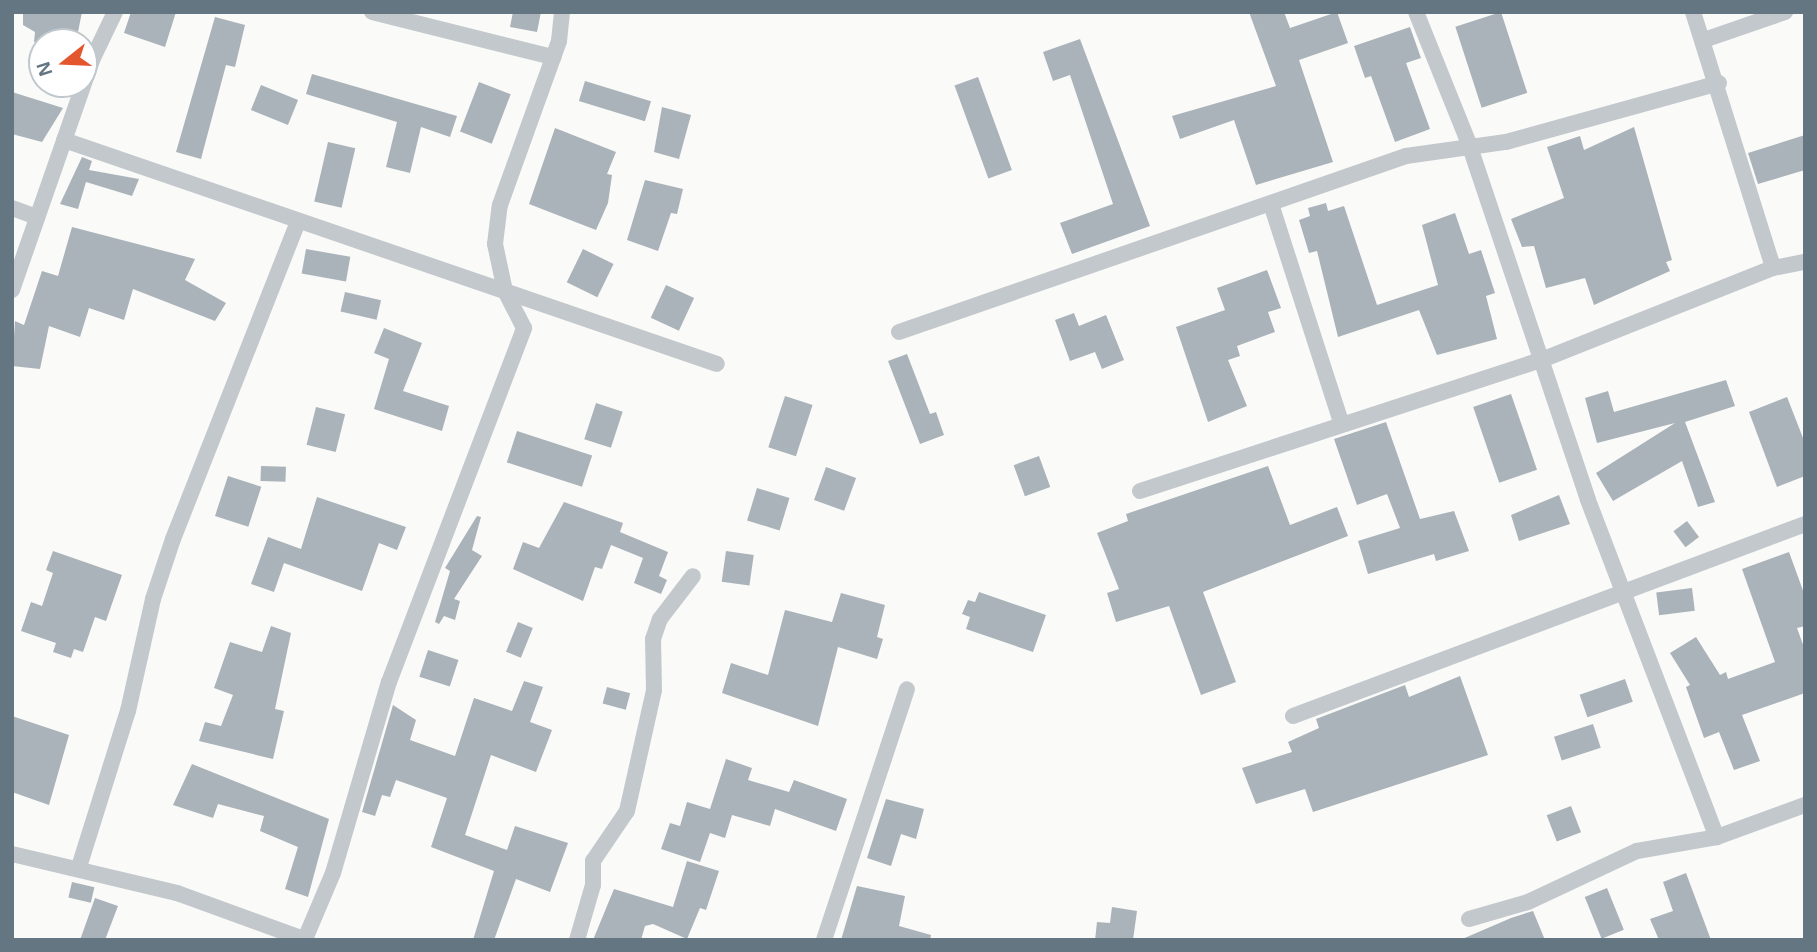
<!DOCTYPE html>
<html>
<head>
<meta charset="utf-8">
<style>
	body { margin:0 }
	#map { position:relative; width:1817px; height:952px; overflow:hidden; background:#fafaf8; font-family:Helvetica,sans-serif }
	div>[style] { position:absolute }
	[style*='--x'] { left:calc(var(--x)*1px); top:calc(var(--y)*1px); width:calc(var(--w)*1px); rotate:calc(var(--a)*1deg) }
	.building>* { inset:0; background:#aab3b9; transform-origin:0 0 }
	.street>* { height:16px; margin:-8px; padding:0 8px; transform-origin:8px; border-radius:8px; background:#c3c8cc }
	span { translate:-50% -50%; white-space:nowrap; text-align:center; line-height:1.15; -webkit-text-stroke:7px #fff; paint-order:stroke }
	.frame { position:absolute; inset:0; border:14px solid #657683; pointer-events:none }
	.north { position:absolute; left:28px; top:28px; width:70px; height:70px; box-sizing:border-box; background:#fff; border:2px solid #c1c8cd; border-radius:50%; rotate:252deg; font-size:19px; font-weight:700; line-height:28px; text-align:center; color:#657683 }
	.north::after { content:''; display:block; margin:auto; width:24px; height:32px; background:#e4572e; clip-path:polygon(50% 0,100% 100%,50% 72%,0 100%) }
</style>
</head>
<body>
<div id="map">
	<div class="building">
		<i style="clip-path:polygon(23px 12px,82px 12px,76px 42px,34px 42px,35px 32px,23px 25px)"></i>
		<i style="clip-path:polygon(131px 12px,176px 12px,165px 47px,124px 33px)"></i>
		<i style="clip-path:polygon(513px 12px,541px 12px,537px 32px,510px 27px)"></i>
		<i style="clip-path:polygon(1249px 12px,1284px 12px,1290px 28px,1337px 12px,1348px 43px,1299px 60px,1333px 162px,1256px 185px,1234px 120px,1180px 139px,1172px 116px,1276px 86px)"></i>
		<i style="left:1501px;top:12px;width:85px;height:48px;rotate:72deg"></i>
		<i style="clip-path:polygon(215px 17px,245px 25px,235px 67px,226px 65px,201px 159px,176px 152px)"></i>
		<i style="clip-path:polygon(1410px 27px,1421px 58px,1406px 63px,1430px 129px,1395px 142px,1371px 76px,1365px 78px,1354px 46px)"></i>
		<i style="clip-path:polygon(1080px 39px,1150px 226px,1072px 254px,1060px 223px,1113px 204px,1070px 75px,1053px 81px,1043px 52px)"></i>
		<i style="clip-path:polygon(312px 74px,457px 116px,450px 137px,421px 127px,410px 173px,386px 167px,397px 122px,306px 94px)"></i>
		<i style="left:978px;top:77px;width:99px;height:25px;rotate:70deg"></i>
		<i style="left:585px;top:81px;width:69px;height:21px;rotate:17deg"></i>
		<i style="left:479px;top:82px;width:34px;height:53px;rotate:21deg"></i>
		<i style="left:261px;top:85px;width:40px;height:27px;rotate:22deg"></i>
		<i style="clip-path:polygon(12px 92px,63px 108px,42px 142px,12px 134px)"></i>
		<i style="clip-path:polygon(662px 107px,691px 115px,679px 159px,654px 152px)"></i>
		<i style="clip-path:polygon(1634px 127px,1672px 260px,1666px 262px,1670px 271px,1594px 305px,1585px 278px,1546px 288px,1534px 246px,1522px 247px,1511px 219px,1564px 198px,1547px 147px,1580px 136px,1584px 150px)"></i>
		<i style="clip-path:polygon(555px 128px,616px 152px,607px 174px,612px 175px,608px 203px,596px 230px,529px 204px)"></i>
		<i style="clip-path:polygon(1805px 135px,1805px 170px,1758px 184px,1748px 153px)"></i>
		<i style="left:328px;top:142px;width:28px;height:61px;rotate:13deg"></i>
		<i style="clip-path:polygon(82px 157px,92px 161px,89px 170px,139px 179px,132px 196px,86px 182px,78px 209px,60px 204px)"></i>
		<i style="clip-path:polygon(645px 180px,683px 189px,677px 214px,671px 213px,658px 251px,627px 240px)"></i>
		<i style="clip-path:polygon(1326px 203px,1328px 211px,1344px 206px,1377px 305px,1438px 285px,1422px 225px,1455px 213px,1469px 254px,1481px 250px,1495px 293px,1486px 296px,1497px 339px,1437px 355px,1419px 310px,1338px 337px,1317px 251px,1309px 253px,1299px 220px,1310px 216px,1308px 208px)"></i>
		<i style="clip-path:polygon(72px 227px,195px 259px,185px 280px,226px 303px,215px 321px,133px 289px,124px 320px,89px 308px,80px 337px,49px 326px,40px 369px,12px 366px,15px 321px,24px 325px,42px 271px,58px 276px)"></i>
		<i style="left:306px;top:249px;width:45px;height:25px;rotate:10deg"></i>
		<i style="left:583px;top:249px;width:34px;height:37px;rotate:26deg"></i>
		<i style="clip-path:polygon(1267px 270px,1281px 308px,1268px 312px,1275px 332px,1237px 346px,1240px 356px,1228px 360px,1247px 406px,1208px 422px,1176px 327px,1225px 310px,1217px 288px)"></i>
		<i style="left:666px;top:285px;width:31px;height:36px;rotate:25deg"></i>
		<i style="left:345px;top:292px;width:37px;height:20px;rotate:13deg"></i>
		<i style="clip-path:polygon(1074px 313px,1079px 326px,1106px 315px,1124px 360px,1102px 369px,1095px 352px,1070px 361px,1055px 320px)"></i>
		<i style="clip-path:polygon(384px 328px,422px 343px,403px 391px,449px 406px,442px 431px,374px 409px,389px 359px,374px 353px)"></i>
		<i style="clip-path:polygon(907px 354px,930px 414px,936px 412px,944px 435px,920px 444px,888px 361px)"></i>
		<i style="clip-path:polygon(1726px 380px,1735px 406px,1685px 422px,1715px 502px,1698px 507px,1682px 461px,1613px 501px,1596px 473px,1675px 423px,1597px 443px,1585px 398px,1608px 391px,1614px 412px)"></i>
		<i style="left:1511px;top:394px;width:80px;height:40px;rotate:71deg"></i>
		<i style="left:785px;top:396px;width:29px;height:54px;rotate:18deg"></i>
		<i style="clip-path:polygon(1787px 397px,1805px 443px,1805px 476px,1777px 487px,1749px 412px)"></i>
		<i style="left:596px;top:403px;width:28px;height:38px;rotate:18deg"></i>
		<i style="left:316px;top:407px;width:30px;height:39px;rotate:14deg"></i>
		<i style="clip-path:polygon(1386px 422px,1420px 519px,1454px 511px,1469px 551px,1436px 561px,1434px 554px,1368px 574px,1358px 541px,1400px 528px,1387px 494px,1357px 505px,1334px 439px)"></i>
		<i style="left:517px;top:431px;width:79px;height:33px;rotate:18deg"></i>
		<i style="left:1039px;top:456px;width:33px;height:27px;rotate:70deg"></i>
		<i style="left:261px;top:466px;width:25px;height:15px;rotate:2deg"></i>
		<i style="clip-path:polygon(1268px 466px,1290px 525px,1337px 507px,1348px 536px,1203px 592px,1236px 682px,1201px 695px,1169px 606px,1116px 622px,1107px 593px,1119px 589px,1097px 533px,1128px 521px,1126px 514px)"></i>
		<i style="left:826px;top:467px;width:32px;height:35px;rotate:20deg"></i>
		<i style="left:228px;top:476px;width:35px;height:42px;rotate:18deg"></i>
		<i style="left:757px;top:488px;width:34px;height:34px;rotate:17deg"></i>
		<i style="clip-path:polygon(1559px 495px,1570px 524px,1519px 541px,1511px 515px)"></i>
		<i style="clip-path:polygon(317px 497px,406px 527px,397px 550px,379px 543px,362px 591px,284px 563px,274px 592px,251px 584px,268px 537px,301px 549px)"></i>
		<i style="clip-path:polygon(564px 502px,623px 523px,620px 532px,668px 552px,659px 576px,667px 580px,661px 594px,634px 583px,643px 558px,611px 545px,602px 569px,595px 567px,583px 601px,513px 569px,523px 542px,539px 548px)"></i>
		<i style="clip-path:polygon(477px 516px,481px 517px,472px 550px,482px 556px,454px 599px,460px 601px,455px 620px,444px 616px,439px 624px,435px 622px,450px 571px,445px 568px)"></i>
		<i style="left:1687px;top:521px;width:20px;height:17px;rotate:53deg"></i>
		<i style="clip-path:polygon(53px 551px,122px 575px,106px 621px,95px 617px,83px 652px,74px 649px,71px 658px,53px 652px,56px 643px,21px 631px,31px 602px,42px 606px,53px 573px,46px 570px)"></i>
		<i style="left:726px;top:551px;width:28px;height:31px;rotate:8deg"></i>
		<i style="clip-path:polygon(1789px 552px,1805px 596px,1805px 626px,1797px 628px,1805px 650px,1805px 693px,1742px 715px,1760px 761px,1734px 770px,1719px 732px,1704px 738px,1686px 687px,1690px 685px,1670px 653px,1696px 637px,1720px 675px,1726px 672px,1728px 679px,1775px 662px,1742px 569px)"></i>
		<i style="left:1692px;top:588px;width:23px;height:36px;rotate:83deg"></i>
		<i style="clip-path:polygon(979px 592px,1046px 615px,1033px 652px,966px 629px,970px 617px,962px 614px,968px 600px,975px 602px)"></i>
		<i style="clip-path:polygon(841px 593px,885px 605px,877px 637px,883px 639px,877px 659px,838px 647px,818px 726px,722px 693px,731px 663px,768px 675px,785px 610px,832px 622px)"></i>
		<i style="left:518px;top:622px;width:16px;height:32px;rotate:22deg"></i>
		<i style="clip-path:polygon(271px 626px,291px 633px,275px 709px,284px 711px,273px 759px,199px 741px,205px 722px,221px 726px,233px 695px,214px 688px,230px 642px,262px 652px)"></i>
		<i style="left:428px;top:650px;width:32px;height:28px;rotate:18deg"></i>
		<i style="clip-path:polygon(1460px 676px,1488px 755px,1313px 812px,1305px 789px,1256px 804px,1242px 768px,1292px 752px,1288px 742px,1319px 728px,1316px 719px,1405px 685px,1409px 697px)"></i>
		<i style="left:1625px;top:679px;width:24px;height:48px;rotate:71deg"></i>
		<i style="clip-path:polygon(524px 681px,543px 687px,530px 722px,552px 730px,536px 772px,491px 755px,465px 835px,507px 850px,515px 826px,568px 843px,550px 892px,516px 879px,494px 940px,473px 940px,494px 871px,431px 847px,447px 798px,396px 780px,390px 797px,382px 795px,375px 816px,362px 812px,393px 705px,416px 720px,410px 740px,455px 756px,474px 698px,512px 711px)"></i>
		<i style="left:607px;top:687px;width:24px;height:17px;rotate:15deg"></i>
		<i style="clip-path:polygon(12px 716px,69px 735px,49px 805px,12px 792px)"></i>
		<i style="left:1593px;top:724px;width:25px;height:41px;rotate:72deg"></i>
		<i style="clip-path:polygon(726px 759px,752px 768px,748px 780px,789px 792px,794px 780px,847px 799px,836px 831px,775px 809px,770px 826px,732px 815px,725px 838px,710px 833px,700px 862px,661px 849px,670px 823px,680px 826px,687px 802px,710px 809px)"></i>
		<i style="clip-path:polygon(192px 764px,329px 819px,308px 897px,285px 889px,298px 847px,260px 831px,264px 816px,218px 804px,213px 818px,173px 805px)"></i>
		<i style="clip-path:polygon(886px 799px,924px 809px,916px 839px,901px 834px,891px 866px,867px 858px)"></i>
		<i style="left:1571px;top:806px;width:28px;height:26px;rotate:69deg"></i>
		<i style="clip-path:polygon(687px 861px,719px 871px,706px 910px,700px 908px,687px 939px,653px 924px,645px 926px,641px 940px,593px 940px,614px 889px,673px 907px)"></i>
		<i style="clip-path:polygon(1686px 873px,1711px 940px,1659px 940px,1650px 919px,1673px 911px,1663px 882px)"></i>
		<i style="left:72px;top:882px;width:23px;height:16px;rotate:13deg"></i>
		<i style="clip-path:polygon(857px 886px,905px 896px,899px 926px,931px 935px,930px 940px,841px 940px)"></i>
		<i style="left:1607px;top:888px;width:45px;height:24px;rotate:68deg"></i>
		<i style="clip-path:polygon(95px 898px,118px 906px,105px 940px,80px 940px)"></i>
		<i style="clip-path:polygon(1112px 907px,1137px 911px,1133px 940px,1095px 940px,1097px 922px,1110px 923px)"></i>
		<i style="clip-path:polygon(1533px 911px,1545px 940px,1460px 940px,1511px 918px)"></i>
	</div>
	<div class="street">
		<i style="--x:372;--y:12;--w:187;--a:14"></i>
		<i style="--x:1416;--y:12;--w:142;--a:68.1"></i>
		<i style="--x:1469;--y:144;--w:375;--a:71.5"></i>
		<i style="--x:1588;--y:500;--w:361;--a:69.1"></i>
		<i style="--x:1693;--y:12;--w:268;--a:72.6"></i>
		<i style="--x:1704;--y:40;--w:86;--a:-19.1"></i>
		<i style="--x:64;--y:140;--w:690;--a:18.93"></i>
		<i style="--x:1271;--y:204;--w:229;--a:72.2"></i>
		<i style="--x:12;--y:208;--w:27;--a:20"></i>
		<i style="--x:12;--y:290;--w:244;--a:-70.8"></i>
		<i style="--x:92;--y:60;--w:53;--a:-64.4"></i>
		<i style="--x:899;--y:332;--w:537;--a:-19.14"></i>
		<i style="--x:1406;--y:156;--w:101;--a:-8"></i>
		<i style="--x:1506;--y:142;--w:221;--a:-15.5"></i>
		<i style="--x:1140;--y:491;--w:425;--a:-18.1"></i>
		<i style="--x:1544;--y:359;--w:246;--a:-21.7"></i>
		<i style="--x:1773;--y:268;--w:33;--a:-11"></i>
		<i style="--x:1293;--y:716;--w:547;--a:-20.56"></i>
		<i style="--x:12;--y:854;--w:170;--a:13.3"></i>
		<i style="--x:177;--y:893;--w:137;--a:20"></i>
		<i style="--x:79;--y:867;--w:164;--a:-72.6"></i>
		<i style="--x:128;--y:711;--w:115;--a:-77.4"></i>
		<i style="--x:153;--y:599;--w:63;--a:-71.6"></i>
		<i style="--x:173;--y:539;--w:342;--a:-68.5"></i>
		<i style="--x:1469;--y:919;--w:61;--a:-16.1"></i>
		<i style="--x:1528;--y:902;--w:120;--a:-25.1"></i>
		<i style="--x:1637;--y:851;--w:81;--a:-9.9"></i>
		<i style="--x:1717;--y:837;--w:94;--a:-20"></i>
		<i style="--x:305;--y:939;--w:72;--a:-67"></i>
		<i style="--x:333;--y:873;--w:199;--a:-73.7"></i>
		<i style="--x:389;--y:682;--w:379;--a:-69.1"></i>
		<i style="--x:524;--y:328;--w:42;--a:-117.2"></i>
		<i style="--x:505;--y:291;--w:48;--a:-102"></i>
		<i style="--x:495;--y:244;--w:39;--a:-83"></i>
		<i style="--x:500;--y:205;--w:174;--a:-70.2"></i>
		<i style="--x:559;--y:41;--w:29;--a:-84"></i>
		<i style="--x:577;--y:940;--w:57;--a:-73.8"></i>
		<i style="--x:593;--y:885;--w:24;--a:-90"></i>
		<i style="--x:593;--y:861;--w:60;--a:-55.8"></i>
		<i style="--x:627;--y:811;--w:124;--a:-77.4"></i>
		<i style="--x:654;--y:690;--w:51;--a:-91.1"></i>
		<i style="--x:653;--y:639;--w:21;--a:-71"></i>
		<i style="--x:660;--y:619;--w:54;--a:-52.5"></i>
		<i style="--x:824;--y:940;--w:264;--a:-71.7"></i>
	</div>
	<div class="frame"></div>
	<div class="north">N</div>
</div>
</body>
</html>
